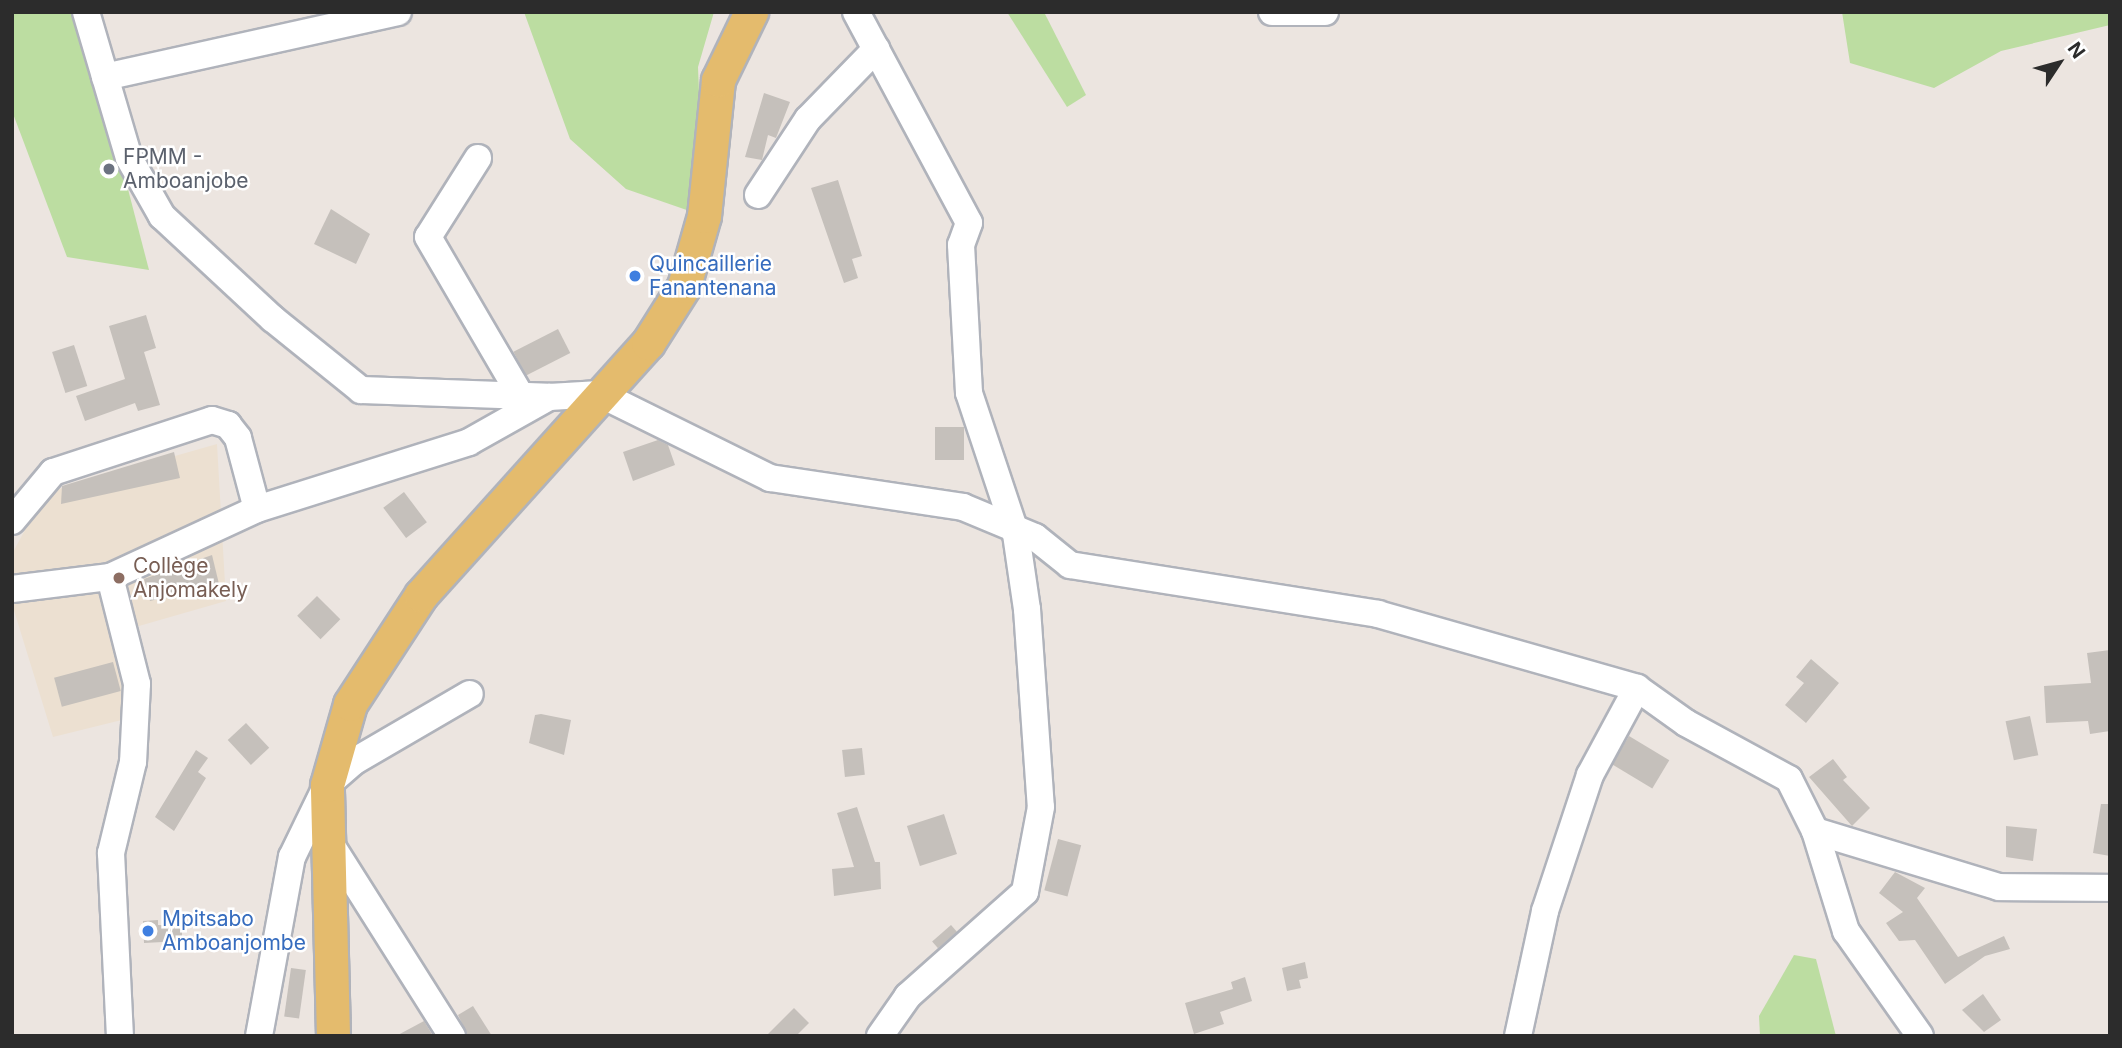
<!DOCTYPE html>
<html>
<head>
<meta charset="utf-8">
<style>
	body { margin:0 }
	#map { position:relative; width:2122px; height:1048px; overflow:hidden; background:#ece5e0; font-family:Inter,sans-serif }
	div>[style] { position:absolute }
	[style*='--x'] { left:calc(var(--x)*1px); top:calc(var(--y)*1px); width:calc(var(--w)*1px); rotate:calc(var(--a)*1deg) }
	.education>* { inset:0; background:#ece0d1 }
	.green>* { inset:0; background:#bcdda1 }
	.building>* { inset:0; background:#c5c0bb; transform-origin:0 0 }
	.roads { filter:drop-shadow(2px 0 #b0b3bb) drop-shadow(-2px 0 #b0b3bb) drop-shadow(0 2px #b0b3bb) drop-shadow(0 -2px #b0b3bb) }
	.minor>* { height:26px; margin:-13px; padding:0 13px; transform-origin:13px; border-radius:13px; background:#fff }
	.major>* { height:33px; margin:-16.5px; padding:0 16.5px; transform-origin:16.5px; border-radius:16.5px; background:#e4bb6d }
	.dots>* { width:19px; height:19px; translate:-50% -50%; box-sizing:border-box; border:4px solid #fff; border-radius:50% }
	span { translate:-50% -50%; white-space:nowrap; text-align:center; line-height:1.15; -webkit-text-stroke:5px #fff; paint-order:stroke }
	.worship-label { font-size:21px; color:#5b616d }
	.left { translate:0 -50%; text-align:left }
	.shop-label { font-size:21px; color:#366cbe }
	.education-label { font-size:21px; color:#785e54 }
	.frame { position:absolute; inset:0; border:14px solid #2c2c2c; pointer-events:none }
	.north { position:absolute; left:2024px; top:28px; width:70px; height:70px; -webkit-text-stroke:5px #fff; paint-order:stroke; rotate:54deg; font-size:19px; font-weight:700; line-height:28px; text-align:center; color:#2c2c2c }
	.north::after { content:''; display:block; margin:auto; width:24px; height:32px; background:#2c2c2c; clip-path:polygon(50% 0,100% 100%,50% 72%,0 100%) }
</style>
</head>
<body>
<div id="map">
	<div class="education">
		<i style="clip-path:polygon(217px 444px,226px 601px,132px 628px,150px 713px,53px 737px,12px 604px,12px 554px,45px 493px)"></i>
	</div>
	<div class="green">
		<i style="clip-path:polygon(12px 12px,82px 12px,149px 270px,67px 257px,12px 111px)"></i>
		<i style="clip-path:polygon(524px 12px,714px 12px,698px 67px,704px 216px,626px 189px,570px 139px)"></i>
		<i style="clip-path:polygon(1007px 12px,1044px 12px,1086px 95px,1067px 107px)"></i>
		<i style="clip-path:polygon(1842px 12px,2110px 12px,2110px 25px,2001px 51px,1934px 88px,1850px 63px)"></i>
		<i style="clip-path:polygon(1794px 955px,1816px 959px,1836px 1036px,1760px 1036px,1759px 1016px)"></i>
	</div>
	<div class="building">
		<i style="clip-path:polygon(764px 93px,790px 102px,776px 138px,768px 135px,762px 160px,745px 157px)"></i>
		<i style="clip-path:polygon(838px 180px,862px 256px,852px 259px,858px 278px,844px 283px,811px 188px)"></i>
		<i style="clip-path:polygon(331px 209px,370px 234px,356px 264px,314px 244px)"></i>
		<i style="clip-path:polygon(146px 315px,156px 348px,144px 352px,160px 405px,138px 411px,135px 403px,85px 421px,76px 396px,125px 379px,109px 326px)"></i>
		<i style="left:558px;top:329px;width:27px;height:50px;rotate:63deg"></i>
		<i style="left:74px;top:345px;width:43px;height:23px;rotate:72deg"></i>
		<i style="left:935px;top:427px;width:29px;height:33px"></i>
		<i style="clip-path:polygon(658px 440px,668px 445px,675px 465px,633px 481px,623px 452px)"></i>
		<i style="clip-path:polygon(174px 452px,180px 478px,61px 504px,62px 486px)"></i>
		<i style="left:404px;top:492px;width:38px;height:26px;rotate:53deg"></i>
		<i style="clip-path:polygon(212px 555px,219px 584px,150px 601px,144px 579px)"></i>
		<i style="left:317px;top:596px;width:33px;height:28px;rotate:45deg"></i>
		<i style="clip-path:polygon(2110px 650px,2110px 731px,2090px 734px,2088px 721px,2046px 723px,2044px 686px,2091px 683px,2087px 653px)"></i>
		<i style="clip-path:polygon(1811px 659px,1839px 683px,1806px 723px,1785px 705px,1804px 683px,1796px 677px)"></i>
		<i style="left:113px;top:662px;width:30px;height:61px;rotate:75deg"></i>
		<i style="clip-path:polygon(541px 714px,571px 720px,564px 755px,529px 743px,535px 715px)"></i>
		<i style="left:2030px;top:716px;width:40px;height:25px;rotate:78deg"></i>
		<i style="left:246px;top:723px;width:34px;height:25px;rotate:47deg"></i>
		<i style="left:1629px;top:736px;width:47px;height:33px;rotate:31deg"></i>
		<i style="left:862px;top:748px;width:27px;height:20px;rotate:84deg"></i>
		<i style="clip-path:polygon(196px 750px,208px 758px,198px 772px,206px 778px,174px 831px,155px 817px)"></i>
		<i style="clip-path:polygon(1833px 759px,1847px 777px,1843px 780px,1870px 808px,1852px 826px,1809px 777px)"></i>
		<i style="clip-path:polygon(2101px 804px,2110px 804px,2110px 856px,2093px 853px)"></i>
		<i style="clip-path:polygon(857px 807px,875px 862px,880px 862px,881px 889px,834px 896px,832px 869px,854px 867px,837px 813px)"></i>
		<i style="left:944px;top:814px;width:42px;height:39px;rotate:72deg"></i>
		<i style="clip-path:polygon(2006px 826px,2037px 829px,2033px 861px,2006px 857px)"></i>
		<i style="left:1058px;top:839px;width:24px;height:53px;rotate:15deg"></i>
		<i style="clip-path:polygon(1895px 872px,1925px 888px,1917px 898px,1958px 957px,2004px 936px,2010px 949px,1985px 956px,1945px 984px,1915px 940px,1899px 941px,1886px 923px,1903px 912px,1879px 893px)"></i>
		<i style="clip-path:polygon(158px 920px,158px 925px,182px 926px,182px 941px,144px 943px,143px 921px)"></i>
		<i style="left:951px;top:925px;width:9px;height:25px;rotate:49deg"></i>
		<i style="clip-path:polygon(1305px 962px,1308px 978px,1299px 980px,1301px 988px,1287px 991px,1282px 968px)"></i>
		<i style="left:291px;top:968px;width:15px;height:49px;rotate:8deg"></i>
		<i style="clip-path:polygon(1245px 977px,1252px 1001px,1220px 1012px,1224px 1024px,1194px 1034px,1185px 1003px,1233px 989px,1231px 982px)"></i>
		<i style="clip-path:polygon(1983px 994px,2001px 1020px,1984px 1032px,1962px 1010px)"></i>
		<i style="clip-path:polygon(473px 1006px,492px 1036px,468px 1036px,458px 1015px)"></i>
		<i style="clip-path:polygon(794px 1008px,809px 1023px,796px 1036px,766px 1036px)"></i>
		<i style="clip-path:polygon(424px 1021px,433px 1036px,396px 1036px)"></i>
	</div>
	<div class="roads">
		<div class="minor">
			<i style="--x:86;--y:12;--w:152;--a:73.6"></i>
			<i style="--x:129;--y:158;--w:67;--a:60.4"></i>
			<i style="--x:162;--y:216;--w:151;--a:42.9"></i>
			<i style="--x:273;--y:319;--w:113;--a:38.9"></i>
			<i style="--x:361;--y:390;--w:188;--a:2.1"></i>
			<i style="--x:856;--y:12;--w:239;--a:61.8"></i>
			<i style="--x:969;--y:223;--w:23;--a:110"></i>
			<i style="--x:961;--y:245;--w:148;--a:86.9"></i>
			<i style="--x:969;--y:393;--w:149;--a:71.6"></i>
			<i style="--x:1016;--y:534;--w:76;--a:81.7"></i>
			<i style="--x:1027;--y:609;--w:198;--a:86"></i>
			<i style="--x:1041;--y:807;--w:86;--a:100.7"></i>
			<i style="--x:1025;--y:892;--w:157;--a:138.4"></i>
			<i style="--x:908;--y:996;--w:49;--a:125"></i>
			<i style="--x:1272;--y:12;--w:53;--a:0"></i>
			<i style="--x:105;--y:77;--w:300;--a:-12.5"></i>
			<i style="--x:478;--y:158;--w:93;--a:122.3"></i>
			<i style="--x:428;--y:237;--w:181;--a:59.7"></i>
			<i style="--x:758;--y:195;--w:91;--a:-56.7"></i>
			<i style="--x:808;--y:119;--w:98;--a:-45.8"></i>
			<i style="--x:12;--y:521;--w:64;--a:-50.1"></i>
			<i style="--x:53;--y:472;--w:167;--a:-18.1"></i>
			<i style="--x:212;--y:420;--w:17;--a:17"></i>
			<i style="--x:228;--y:425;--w:16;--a:52"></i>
			<i style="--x:238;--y:438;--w:73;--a:75"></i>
			<i style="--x:110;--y:577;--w:110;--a:75.8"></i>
			<i style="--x:137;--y:684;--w:78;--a:92.9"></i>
			<i style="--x:133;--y:762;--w:94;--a:103.6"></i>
			<i style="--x:111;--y:853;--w:183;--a:87.2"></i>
			<i style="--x:12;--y:589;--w:99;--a:-7"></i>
			<i style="--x:110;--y:577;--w:162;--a:-24.8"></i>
			<i style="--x:257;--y:509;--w:222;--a:-17.5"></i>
			<i style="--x:469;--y:442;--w:92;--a:-29.4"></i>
			<i style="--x:549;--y:397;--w:51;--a:-3.4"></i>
			<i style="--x:600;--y:394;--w:190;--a:26.3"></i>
			<i style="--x:770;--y:478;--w:195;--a:8.5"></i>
			<i style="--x:963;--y:507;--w:78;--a:22.6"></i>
			<i style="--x:1035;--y:537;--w:45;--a:38.7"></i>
			<i style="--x:1070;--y:565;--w:312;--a:9"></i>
			<i style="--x:1378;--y:614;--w:269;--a:15.9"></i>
			<i style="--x:1637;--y:688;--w:60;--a:35.5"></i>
			<i style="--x:1686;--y:723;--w:117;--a:28.5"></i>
			<i style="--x:1789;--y:779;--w:58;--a:63.4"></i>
			<i style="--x:1815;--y:831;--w:105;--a:72.8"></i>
			<i style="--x:1846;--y:931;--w:128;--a:54.8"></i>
			<i style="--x:1815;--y:831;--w:192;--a:16.9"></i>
			<i style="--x:1999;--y:887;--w:111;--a:0.5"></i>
			<i style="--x:328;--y:840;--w:232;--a:57.7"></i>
			<i style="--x:259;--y:1036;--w:182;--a:-79.6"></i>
			<i style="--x:292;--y:857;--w:80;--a:-64.1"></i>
			<i style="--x:327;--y:785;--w:35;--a:-41"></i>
			<i style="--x:353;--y:762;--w:135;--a:-30.2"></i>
			<i style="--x:1518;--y:1036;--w:128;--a:-77.8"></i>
			<i style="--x:1545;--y:911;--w:143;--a:-71.7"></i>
			<i style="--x:1590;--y:775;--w:99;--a:-61.6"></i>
		</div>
		<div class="major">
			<i style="--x:333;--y:1036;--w:251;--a:-91.4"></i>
			<i style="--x:327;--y:785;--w:84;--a:-74.1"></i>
			<i style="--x:350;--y:704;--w:130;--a:-56.9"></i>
			<i style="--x:421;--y:595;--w:339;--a:-48"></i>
			<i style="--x:648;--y:343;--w:67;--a:-57.7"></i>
			<i style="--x:684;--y:286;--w:73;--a:-74.1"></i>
			<i style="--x:704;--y:216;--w:137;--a:-84.1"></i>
			<i style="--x:718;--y:80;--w:76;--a:-64.1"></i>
		</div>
	</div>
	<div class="dots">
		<i style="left:109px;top:169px;background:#6b7280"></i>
		<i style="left:635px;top:276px;background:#3f7fe0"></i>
		<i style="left:119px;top:578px;background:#8d6e63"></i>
		<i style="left:148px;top:931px;background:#3f7fe0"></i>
	</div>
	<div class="worship-label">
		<span class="left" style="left:123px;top:169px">FPMM -<br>Amboanjobe</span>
	</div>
	<div class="shop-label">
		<span class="left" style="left:649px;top:276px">Quincaillerie<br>Fanantenana</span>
		<span class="left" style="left:162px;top:931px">Mpitsabo<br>Amboanjombe</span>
	</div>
	<div class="education-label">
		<span class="left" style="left:133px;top:578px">Collège<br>Anjomakely</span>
	</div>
	<div class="frame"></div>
	<div class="north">N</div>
</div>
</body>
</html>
